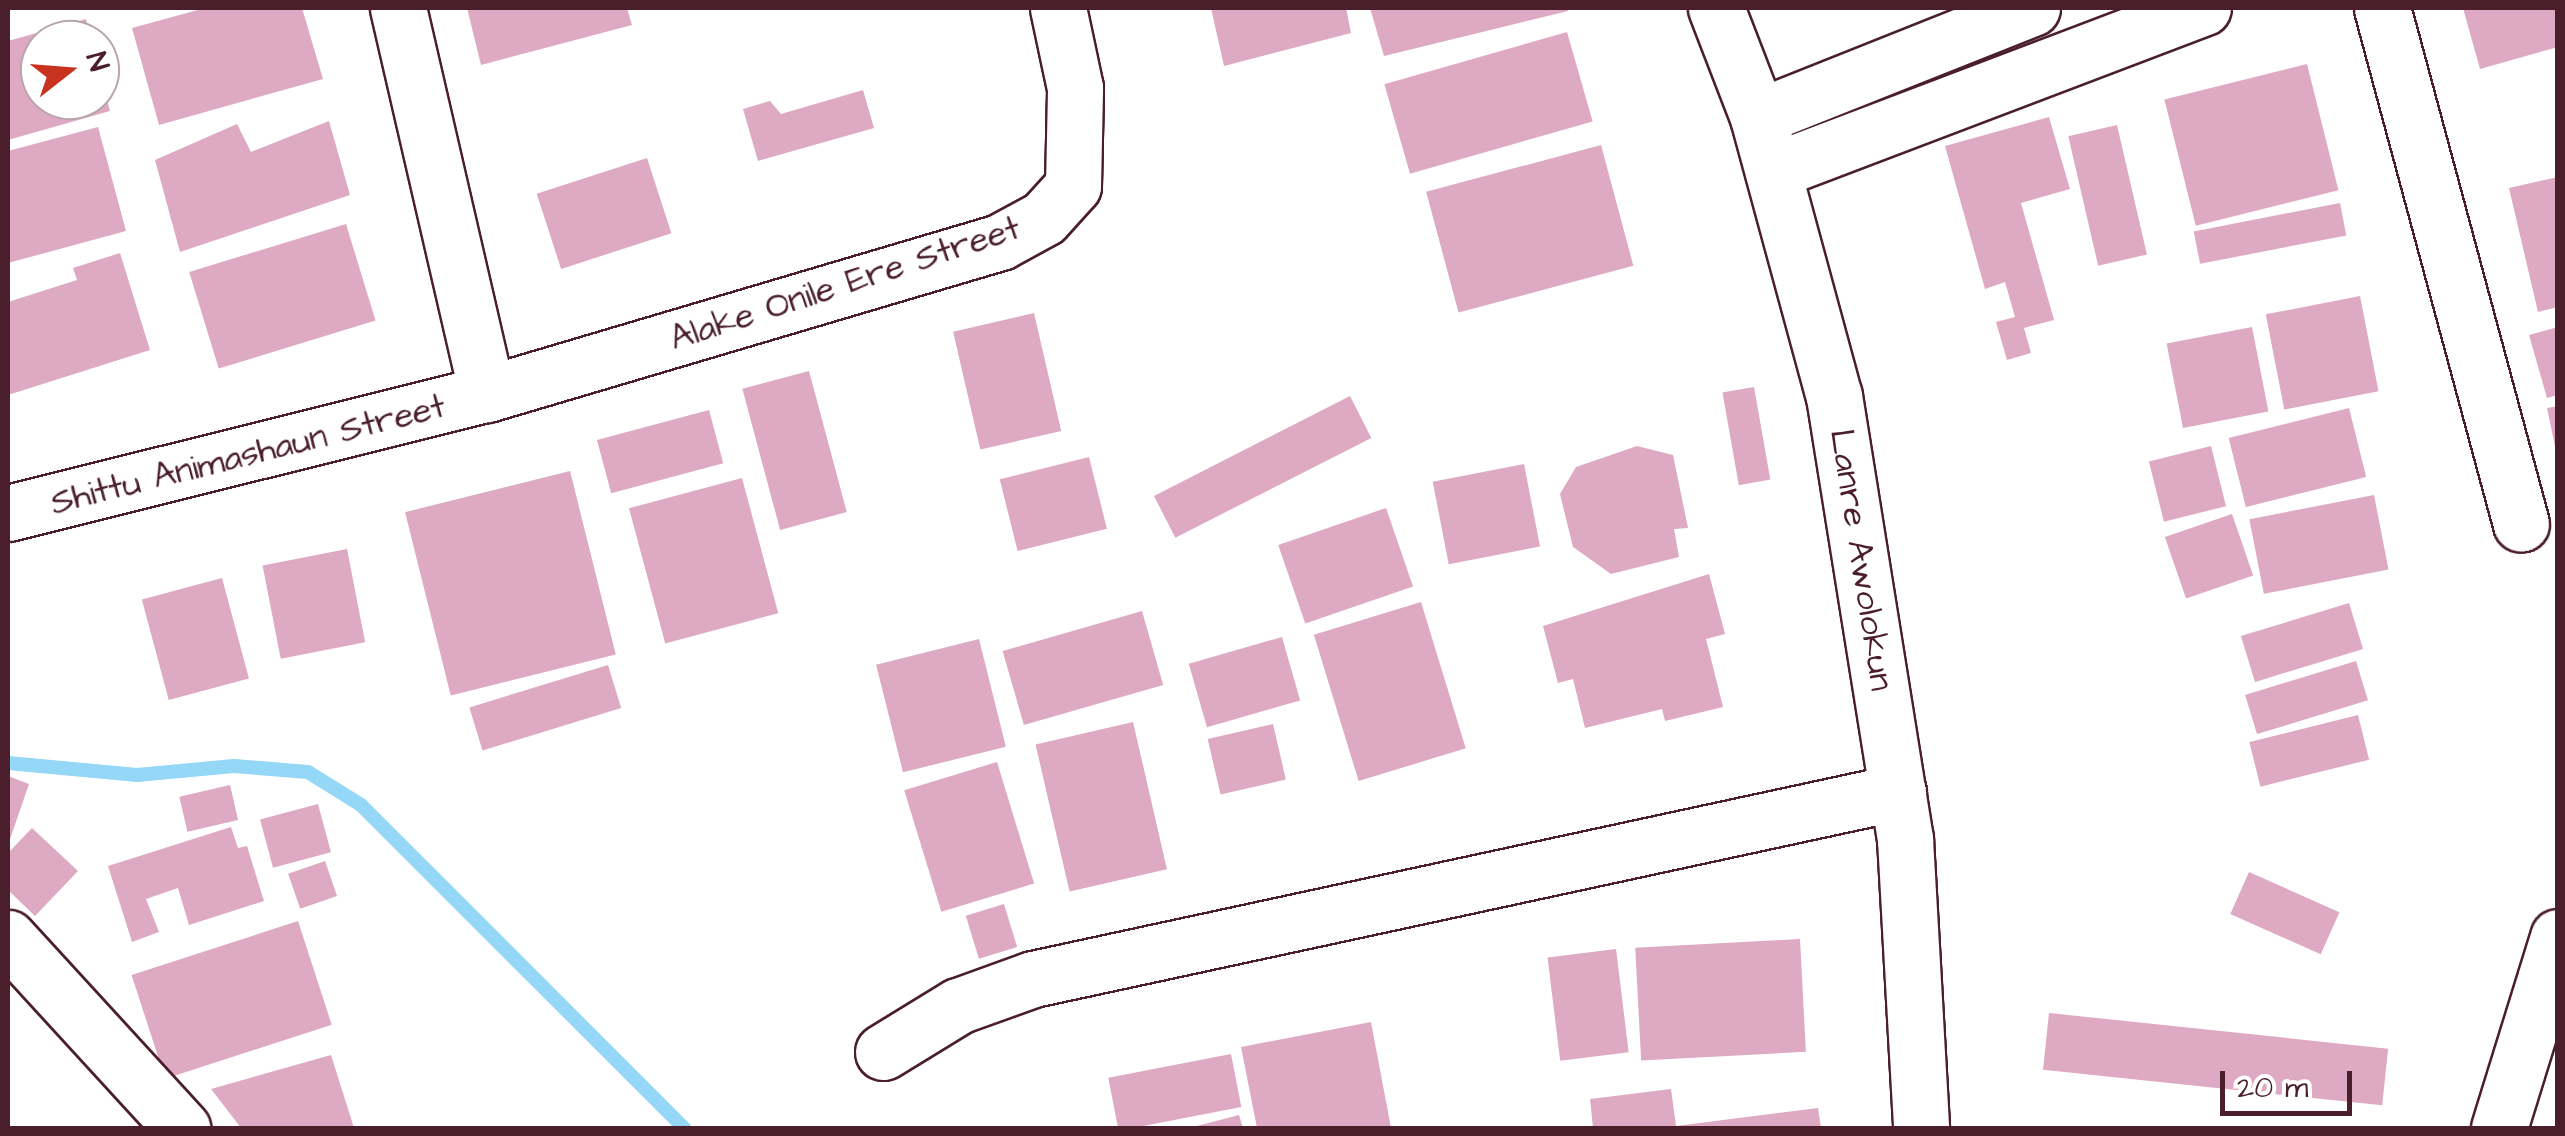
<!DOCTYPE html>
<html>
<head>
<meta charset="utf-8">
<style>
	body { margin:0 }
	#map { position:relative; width:2565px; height:1136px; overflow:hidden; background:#fff; font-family:"Architects Daughter",sans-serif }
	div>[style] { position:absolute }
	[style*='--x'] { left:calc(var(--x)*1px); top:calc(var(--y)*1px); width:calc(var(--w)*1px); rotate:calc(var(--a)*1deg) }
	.stream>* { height:14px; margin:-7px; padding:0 7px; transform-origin:7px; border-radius:7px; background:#94d7f6 }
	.building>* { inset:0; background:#dea9c3; transform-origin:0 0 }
	.roads { filter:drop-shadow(2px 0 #4a1f2b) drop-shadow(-2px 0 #4a1f2b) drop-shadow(0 2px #4a1f2b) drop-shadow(0 -2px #4a1f2b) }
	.minor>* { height:55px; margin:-27.5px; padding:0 27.5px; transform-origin:27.5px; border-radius:27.5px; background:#fff }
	span { translate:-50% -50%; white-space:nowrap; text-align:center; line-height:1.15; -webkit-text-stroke:9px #fff; paint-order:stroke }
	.street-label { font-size:35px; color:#4a1f2b }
	.frame { position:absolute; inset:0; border:10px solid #4a1f2b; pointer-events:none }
	.north { position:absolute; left:20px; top:20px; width:100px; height:100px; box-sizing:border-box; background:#fff; border:2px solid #b7a5aa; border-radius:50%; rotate:73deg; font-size:28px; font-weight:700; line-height:40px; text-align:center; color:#4a1f2b }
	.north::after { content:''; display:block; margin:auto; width:35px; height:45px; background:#c8321e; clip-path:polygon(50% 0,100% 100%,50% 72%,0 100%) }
	.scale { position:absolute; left:2220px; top:1071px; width:132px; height:45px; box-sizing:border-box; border:5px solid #4a1f2b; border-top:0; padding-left:12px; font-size:30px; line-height:35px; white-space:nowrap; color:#4a1f2b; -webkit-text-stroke:8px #fff; paint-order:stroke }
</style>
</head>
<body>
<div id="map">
	<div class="stream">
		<i style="--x:8;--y:763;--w:130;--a:5.3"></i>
		<i style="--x:137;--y:775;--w:97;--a:-5.3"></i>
		<i style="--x:234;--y:766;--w:74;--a:4.6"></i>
		<i style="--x:308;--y:772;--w:62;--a:31.9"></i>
		<i style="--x:361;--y:805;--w:457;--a:45"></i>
	</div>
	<div class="building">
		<i style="clip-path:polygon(205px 8px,302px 8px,323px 79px,159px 125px,132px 28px)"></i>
		<i style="clip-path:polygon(467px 8px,627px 8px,632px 25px,481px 65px)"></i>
		<i style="clip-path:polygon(1211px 8px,1346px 8px,1351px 33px,1224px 66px)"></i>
		<i style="clip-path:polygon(1370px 8px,1568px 8px,1568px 11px,1384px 56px)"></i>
		<i style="clip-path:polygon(2463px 8px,2558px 8px,2558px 47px,2480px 69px)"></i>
		<i style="clip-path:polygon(86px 19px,91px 40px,40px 40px,40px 100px,100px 100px,101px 77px,110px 111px,8px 140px,8px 41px)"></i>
		<i style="left:1567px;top:32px;width:93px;height:190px;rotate:74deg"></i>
		<i style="left:2307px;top:64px;width:130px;height:147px;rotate:76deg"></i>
		<i style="clip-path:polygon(863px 90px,874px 128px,758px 161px,743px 109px,770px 101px,781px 114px)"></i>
		<i style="clip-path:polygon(2049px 117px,2070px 189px,2021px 203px,2054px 320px,2024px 328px,2031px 353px,2007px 360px,1996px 322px,2015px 317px,2005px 282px,1985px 289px,1945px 146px)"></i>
		<i style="clip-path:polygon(329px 121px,350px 195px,180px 252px,155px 160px,237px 124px,251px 152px)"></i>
		<i style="left:2117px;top:125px;width:133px;height:50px;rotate:77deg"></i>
		<i style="clip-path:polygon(98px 127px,126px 231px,8px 263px,8px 151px)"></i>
		<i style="left:1601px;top:145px;width:125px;height:181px;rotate:75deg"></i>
		<i style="left:647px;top:158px;width:79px;height:116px;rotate:72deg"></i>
		<i style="clip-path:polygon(2558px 177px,2558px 307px,2538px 312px,2509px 188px)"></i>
		<i style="left:2340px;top:203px;width:33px;height:149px;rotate:79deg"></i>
		<i style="left:346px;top:224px;width:101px;height:164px;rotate:73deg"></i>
		<i style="clip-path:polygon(120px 253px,150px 350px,8px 395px,8px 302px,77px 280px,73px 268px)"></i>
		<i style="left:2360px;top:296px;width:97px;height:96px;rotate:79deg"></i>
		<i style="left:1034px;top:313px;width:121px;height:83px;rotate:77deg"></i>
		<i style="left:2252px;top:327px;width:86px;height:87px;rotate:79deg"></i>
		<i style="clip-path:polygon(2558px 327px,2558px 395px,2547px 398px,2529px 335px)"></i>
		<i style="left:809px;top:371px;width:146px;height:69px;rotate:75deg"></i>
		<i style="left:1754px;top:387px;width:94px;height:32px;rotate:80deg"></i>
		<i style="left:1350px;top:396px;width:47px;height:220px;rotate:63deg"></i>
		<i style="clip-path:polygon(2558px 406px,2558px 450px,2556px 451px,2547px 408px)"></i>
		<i style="left:2349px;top:408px;width:71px;height:124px;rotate:76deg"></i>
		<i style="left:709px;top:410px;width:55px;height:116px;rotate:75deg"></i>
		<i style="clip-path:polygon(1637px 446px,1673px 455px,1688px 528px,1674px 529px,1679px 557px,1611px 574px,1573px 547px,1560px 494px,1576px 467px)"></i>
		<i style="left:2211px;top:446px;width:62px;height:64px;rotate:76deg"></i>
		<i style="left:1089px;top:457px;width:74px;height:92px;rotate:76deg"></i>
		<i style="left:1524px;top:464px;width:84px;height:93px;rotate:79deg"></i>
		<i style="left:570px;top:471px;width:189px;height:170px;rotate:76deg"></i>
		<i style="left:742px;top:478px;width:140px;height:117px;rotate:75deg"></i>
		<i style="left:2374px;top:495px;width:76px;height:127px;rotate:79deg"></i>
		<i style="left:1386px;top:508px;width:83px;height:114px;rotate:71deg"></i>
		<i style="left:2232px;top:514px;width:65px;height:71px;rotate:71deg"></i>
		<i style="left:347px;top:549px;width:95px;height:86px;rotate:79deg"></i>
		<i style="clip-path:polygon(1709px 574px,1725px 634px,1706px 639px,1723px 707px,1665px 721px,1662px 709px,1585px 728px,1573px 679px,1558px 683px,1543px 626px)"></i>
		<i style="left:222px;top:578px;width:104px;height:83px;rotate:75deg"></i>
		<i style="left:1421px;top:602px;width:153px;height:112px;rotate:73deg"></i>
		<i style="left:2349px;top:603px;width:48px;height:113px;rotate:73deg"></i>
		<i style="left:1142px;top:611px;width:77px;height:145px;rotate:74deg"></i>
		<i style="left:1282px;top:637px;width:66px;height:97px;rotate:74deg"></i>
		<i style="left:979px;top:639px;width:111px;height:106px;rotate:76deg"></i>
		<i style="left:2356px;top:661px;width:41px;height:116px;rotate:73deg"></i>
		<i style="left:608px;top:665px;width:45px;height:145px;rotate:73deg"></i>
		<i style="left:2358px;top:715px;width:46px;height:112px;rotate:76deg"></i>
		<i style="left:1133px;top:722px;width:151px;height:100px;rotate:77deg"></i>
		<i style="left:1273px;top:724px;width:57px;height:67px;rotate:77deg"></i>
		<i style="left:997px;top:762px;width:127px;height:97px;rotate:73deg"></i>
		<i style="clip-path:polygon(8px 776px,29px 784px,8px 845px)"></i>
		<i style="left:230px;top:785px;width:36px;height:52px;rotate:77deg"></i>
		<i style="left:318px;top:804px;width:50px;height:60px;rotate:75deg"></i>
		<i style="clip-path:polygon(231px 827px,238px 848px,247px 846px,264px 901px,189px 925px,178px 888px,146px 899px,159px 932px,132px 942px,108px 866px)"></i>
		<i style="clip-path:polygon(32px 828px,78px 871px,35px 916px,8px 890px,8px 853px)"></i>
		<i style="left:325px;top:861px;width:37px;height:39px;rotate:71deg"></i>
		<i style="left:2249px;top:872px;width:99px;height:46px;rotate:24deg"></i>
		<i style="left:1004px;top:904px;width:45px;height:40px;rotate:73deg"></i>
		<i style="left:298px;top:921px;width:109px;height:175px;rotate:72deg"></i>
		<i style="left:1800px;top:939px;width:113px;height:165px;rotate:87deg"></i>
		<i style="left:1616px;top:949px;width:104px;height:69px;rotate:83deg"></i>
		<i style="left:2049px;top:1013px;width:341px;height:57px;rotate:6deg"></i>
		<i style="clip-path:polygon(1371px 1022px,1391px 1128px,1257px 1128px,1241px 1047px)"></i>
		<i style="left:1231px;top:1054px;width:54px;height:125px;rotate:79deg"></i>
		<i style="clip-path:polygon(331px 1055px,354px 1128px,241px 1128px,211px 1089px)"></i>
		<i style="clip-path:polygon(1671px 1089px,1676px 1126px,1818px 1108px,1821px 1128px,1593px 1128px,1590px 1099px)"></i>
		<i style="clip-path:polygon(1239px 1115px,1243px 1128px,1193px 1128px,1193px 1127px)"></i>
	</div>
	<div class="roads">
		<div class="minor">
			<i style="--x:398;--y:8;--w:396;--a:77"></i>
			<i style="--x:1716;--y:8;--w:117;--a:68.9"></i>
			<i style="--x:1758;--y:117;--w:289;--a:74.8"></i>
			<i style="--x:1834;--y:396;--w:449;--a:80.9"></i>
			<i style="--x:1905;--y:839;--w:289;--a:86.8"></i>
			<i style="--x:2382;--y:8;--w:534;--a:74.92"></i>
			<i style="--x:1758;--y:117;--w:295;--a:-21.7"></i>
			<i style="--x:1773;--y:171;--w:460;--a:-20.8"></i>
			<i style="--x:8;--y:513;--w:494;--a:-14"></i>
			<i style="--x:487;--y:394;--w:535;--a:-16.5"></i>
			<i style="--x:1000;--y:242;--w:50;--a:-28.6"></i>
			<i style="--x:1044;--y:218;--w:43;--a:-47.8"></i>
			<i style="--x:1073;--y:186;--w:98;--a:-88.8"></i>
			<i style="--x:1075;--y:88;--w:82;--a:-102"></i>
			<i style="--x:8;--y:938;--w:258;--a:47.5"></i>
			<i style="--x:883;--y:1052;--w:88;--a:-31.5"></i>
			<i style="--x:958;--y:1006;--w:80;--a:-19.8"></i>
			<i style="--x:1033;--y:979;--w:885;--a:-12.2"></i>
			<i style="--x:2499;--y:1128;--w:200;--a:-72.8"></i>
		</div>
	</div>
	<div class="street-label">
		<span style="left:845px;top:284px;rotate:-18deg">Alake Onile Ere Street</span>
		<span style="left:248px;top:455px;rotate:-14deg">Shittu Animashaun Street</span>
		<span style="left:1861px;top:560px;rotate:81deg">Lanre Awolokun</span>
	</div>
	<div class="frame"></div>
	<div class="north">N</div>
	<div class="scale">20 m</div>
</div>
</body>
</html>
